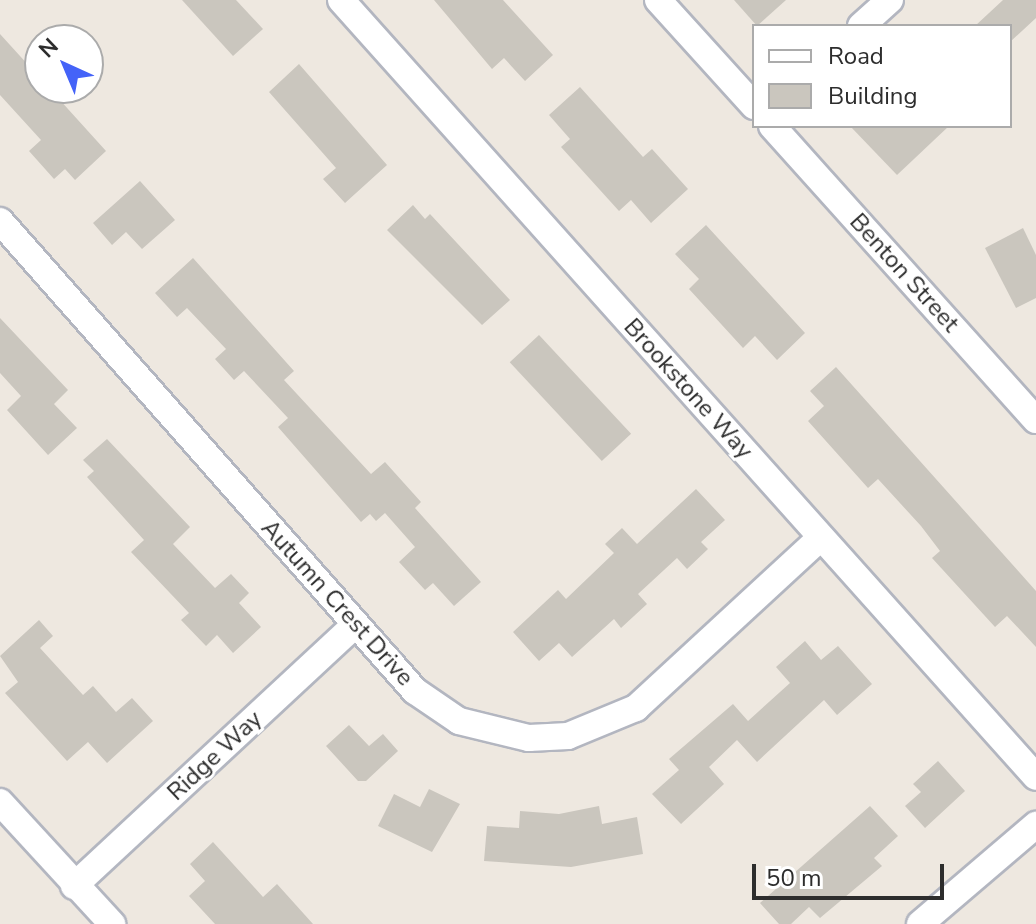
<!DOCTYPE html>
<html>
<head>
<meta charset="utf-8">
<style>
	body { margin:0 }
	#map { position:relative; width:1036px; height:924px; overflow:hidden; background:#eee8e0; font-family:"Nunito Sans",sans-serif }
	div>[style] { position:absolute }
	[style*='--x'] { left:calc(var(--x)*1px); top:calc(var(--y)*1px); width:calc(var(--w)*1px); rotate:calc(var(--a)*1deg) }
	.building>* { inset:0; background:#cac6be; transform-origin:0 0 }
	.roads { filter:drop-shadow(2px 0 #b3b6c0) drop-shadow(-2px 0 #b3b6c0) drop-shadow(0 2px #b3b6c0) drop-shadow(0 -2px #b3b6c0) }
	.minor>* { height:26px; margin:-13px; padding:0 13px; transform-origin:13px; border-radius:13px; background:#fff }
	span { translate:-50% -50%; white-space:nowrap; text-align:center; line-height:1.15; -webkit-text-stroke:6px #fff; paint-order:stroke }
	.street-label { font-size:24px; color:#2d2d2d }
	.legend { position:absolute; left:752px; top:24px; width:260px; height:104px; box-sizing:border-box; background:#fff; border:2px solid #ababab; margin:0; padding:10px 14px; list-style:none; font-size:24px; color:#2d2d2d }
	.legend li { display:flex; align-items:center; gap:16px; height:40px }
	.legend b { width:40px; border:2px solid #ababab }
	.north { position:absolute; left:24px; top:24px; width:80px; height:80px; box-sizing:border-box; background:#fff; border:2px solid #ababab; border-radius:50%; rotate:316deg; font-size:22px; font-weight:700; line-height:32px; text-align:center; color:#2d2d2d }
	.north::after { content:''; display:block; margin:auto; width:28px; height:36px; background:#4463f8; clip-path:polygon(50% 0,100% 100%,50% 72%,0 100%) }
	.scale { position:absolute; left:752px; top:864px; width:192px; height:36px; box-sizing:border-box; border:4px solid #2d2d2d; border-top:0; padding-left:10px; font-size:24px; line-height:28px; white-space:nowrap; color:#2d2d2d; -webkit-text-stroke:6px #fff; paint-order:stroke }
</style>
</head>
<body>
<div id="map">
	<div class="building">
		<i style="clip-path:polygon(182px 0,236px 0,263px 29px,233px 56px)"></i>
		<i style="clip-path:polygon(434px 0,503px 0,553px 55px,525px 81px,504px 58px,492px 69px)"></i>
		<i style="clip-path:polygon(734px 0,786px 0,757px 26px)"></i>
		<i style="clip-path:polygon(1003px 0,1036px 0,1036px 18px,1010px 42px,1010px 26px,975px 26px)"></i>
		<i style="clip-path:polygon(0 34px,40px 78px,40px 88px,49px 88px,106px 151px,75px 180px,65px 169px,54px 179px,29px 151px,41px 140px,0 95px)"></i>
		<i style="clip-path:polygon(299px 64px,387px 165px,345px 203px,323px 179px,336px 168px,269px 92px)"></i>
		<i style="clip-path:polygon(580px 87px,643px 157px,652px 149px,688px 189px,651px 223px,631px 200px,619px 211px,561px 147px,570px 139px,549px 115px)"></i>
		<i style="clip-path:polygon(850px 126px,949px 126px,897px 175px)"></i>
		<i style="clip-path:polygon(140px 181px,175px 220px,142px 249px,126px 232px,112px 245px,93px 223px)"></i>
		<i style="clip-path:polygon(413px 205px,425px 219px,430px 214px,510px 300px,482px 325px,387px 230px)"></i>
		<i style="clip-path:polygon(706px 225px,805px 333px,777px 360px,755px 336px,743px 348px,689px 289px,699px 279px,675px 254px)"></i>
		<i style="clip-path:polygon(1023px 228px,1036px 255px,1036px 298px,1016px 308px,985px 248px)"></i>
		<i style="clip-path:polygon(193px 258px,294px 371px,284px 380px,371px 474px,385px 462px,421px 502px,415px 508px,481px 582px,454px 606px,433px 583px,425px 590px,399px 562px,415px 547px,385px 513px,376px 521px,370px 514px,361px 522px,278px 427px,288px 418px,244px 371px,234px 380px,215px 359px,226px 349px,187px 308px,177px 317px,155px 293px)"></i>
		<i style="clip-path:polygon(0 318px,68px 390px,54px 404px,77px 428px,48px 455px,7px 410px,21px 396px,0 373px)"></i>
		<i style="left:539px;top:335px;width:135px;height:40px;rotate:47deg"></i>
		<i style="clip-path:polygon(836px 367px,1036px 591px,1036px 647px,1007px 616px,995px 627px,932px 558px,940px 551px,921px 526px,878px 479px,868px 488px,808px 421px,824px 406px,810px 391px)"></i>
		<i style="clip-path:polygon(107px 439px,190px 527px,173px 544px,215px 588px,231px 574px,249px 593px,239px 603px,261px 627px,233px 653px,217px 635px,206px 646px,181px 620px,189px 613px,131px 552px,144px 540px,87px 477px,94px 471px,83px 460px)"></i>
		<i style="clip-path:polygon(696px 489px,725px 520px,701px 542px,708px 549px,687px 569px,677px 558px,638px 594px,647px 604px,621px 628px,614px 619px,572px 657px,559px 643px,539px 661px,513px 632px,558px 590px,566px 599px,614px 553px,605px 544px,622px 528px,637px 544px)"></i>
		<i style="clip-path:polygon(39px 620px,53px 636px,40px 648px,83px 695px,93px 686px,116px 712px,132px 698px,153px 721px,107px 763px,88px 742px,67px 761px,5px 693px,18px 682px,0 656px)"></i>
		<i style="clip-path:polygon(805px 641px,821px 660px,838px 646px,872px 684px,837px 715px,824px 700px,757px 762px,737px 740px,709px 767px,724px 784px,681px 824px,652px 794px,679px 770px,669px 759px,733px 704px,748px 721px,790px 683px,776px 667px)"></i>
		<i style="clip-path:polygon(349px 725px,369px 746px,383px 734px,398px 751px,366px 781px,358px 781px,326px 746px)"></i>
		<i style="clip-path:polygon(938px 761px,965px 791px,925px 828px,905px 806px,921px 792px,913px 784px)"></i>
		<i style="clip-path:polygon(429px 789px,460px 804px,432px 852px,378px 826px,394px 794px,420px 807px)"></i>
		<i style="clip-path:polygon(599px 806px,602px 824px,637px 817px,643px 854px,571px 867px,484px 861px,487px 826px,519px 828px,520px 811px,559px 814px)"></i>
		<i style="clip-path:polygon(870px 806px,898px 836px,874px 858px,882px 866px,820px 918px,809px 907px,791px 924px,779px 924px,760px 903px)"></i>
		<i style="clip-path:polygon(213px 842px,263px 897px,277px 884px,313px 924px,215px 924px,189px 896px,205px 881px,190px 864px)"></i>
	</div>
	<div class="roads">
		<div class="minor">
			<i style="--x:341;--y:0;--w:1042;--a:48.19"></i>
			<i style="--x:658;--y:0;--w:143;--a:47.8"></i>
			<i style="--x:861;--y:26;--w:39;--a:-42"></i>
			<i style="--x:772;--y:126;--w:395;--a:48.1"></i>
			<i style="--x:0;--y:221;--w:627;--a:48.56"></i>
			<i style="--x:415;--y:691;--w:53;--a:34.3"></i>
			<i style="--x:459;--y:721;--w:72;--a:13.7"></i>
			<i style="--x:529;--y:738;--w:39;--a:-3"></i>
			<i style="--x:568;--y:736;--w:74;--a:-22.4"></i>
			<i style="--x:636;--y:708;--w:251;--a:-42.7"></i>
			<i style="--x:0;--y:802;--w:166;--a:47.4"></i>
			<i style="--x:74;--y:886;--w:384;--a:-42.9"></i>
			<i style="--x:920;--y:924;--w:153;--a:-40.5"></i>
		</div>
	</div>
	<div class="street-label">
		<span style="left:904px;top:273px;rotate:48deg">Benton Street</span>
		<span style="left:688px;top:389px;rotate:48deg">Brookstone Way</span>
		<span style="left:337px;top:603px;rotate:48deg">Autumn Crest Drive</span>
		<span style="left:215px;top:756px;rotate:-43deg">Ridge Way</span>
	</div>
	<ul class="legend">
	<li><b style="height:10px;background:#fff"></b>Road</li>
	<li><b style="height:22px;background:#cac6be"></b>Building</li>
	</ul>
	<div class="north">N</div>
	<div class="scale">50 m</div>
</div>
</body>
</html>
